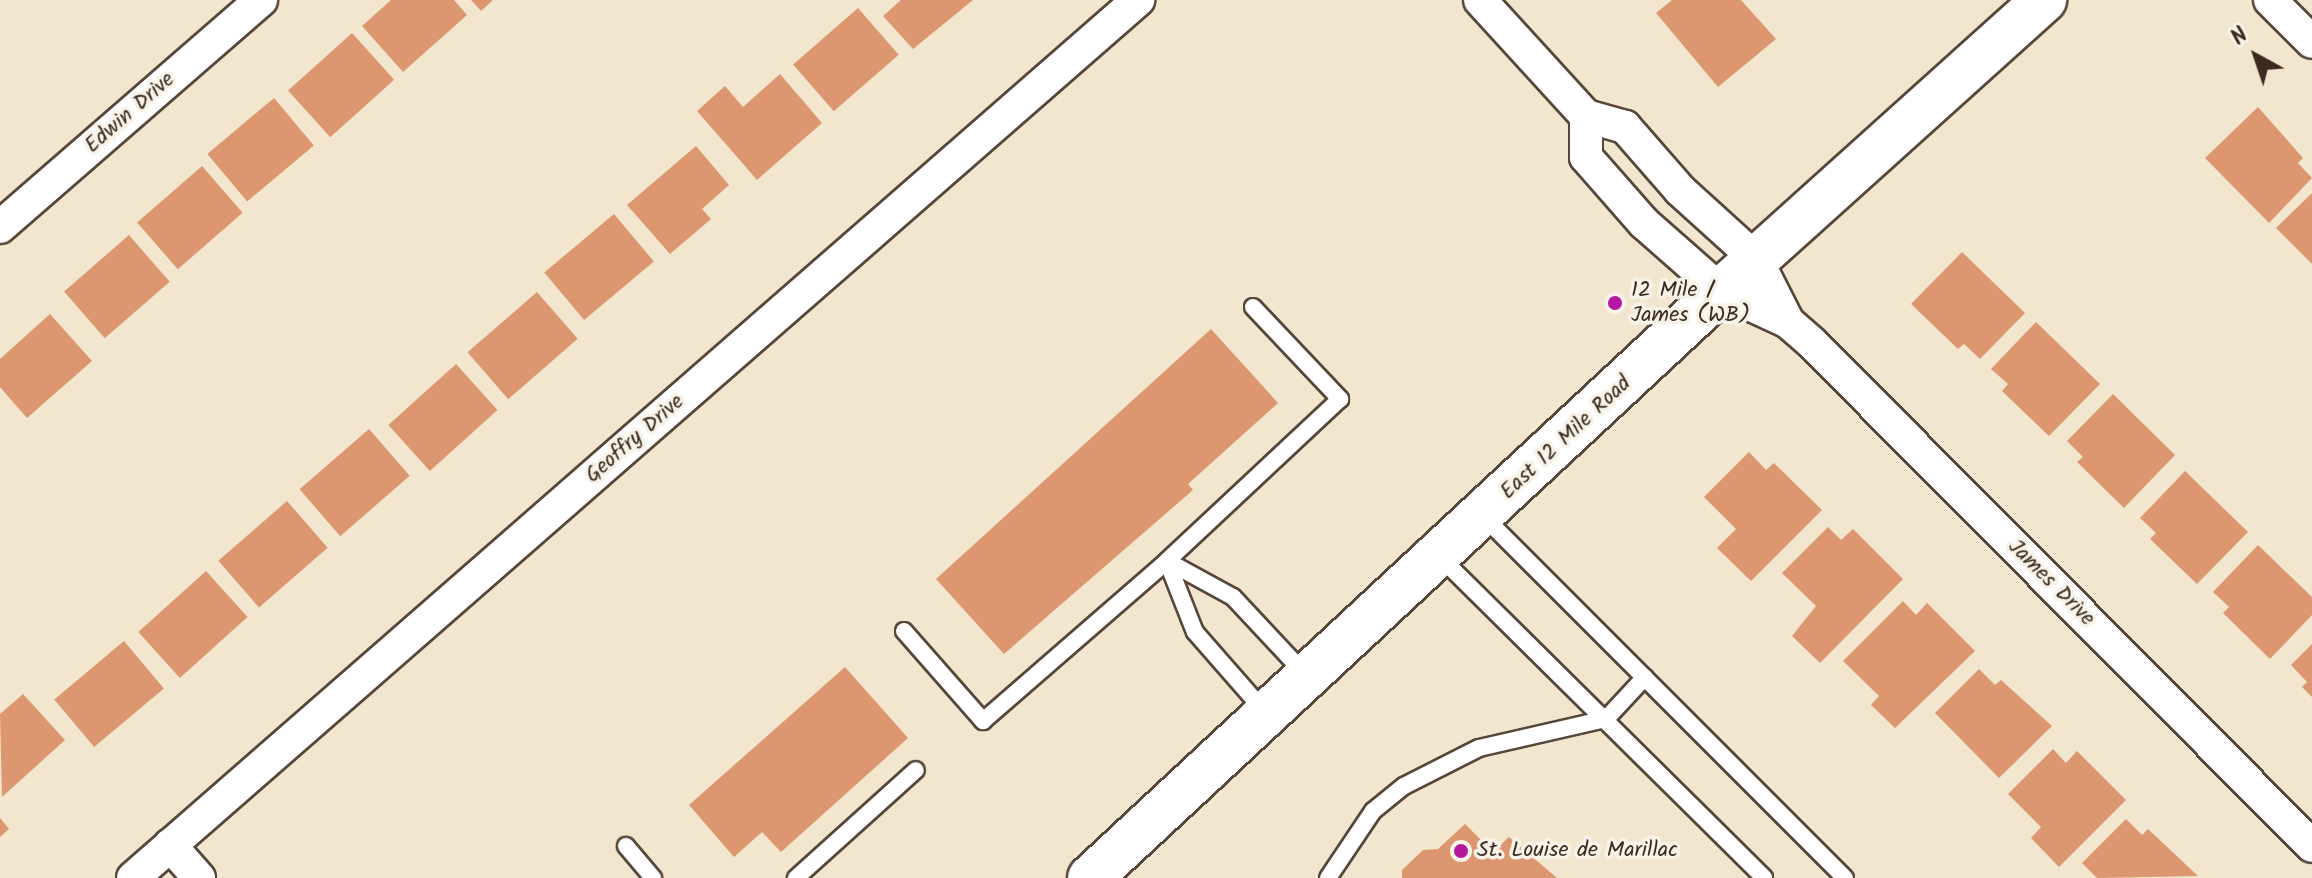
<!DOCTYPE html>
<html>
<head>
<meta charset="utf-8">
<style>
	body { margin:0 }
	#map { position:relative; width:2312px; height:878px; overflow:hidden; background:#f3e6cf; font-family:Kalam,sans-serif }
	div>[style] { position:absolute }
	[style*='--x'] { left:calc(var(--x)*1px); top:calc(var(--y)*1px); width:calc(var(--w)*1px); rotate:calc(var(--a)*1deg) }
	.building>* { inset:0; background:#dc9770; transform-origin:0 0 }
	.roads { filter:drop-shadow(2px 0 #574639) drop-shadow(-2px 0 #574639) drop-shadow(0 2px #574639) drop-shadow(0 -2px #574639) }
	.lane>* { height:16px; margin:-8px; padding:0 8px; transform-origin:8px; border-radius:8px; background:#fff }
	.street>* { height:32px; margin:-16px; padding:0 16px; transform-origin:16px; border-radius:16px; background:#fff }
	.secondary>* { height:44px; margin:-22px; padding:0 22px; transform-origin:22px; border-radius:22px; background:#fff }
	.dots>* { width:22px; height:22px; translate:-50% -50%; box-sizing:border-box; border:4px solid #f7f3e8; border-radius:50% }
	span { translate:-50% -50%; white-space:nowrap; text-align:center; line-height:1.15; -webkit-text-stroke:7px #f7f3e8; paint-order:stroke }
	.street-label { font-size:22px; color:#3b2a1e }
	.poi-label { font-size:22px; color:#3b2a1e }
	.left { translate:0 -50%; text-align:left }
	.north { position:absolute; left:2216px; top:16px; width:80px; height:80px; -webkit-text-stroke:6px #f7f3e8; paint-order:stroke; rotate:320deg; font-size:22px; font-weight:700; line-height:32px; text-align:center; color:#3b2a1e }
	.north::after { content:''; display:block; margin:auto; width:28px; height:36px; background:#3b2a1e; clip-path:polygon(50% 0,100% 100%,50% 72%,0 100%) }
</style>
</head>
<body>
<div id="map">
	<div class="building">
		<i style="clip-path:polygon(391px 0,454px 0,467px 15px,403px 72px,362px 26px)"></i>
		<i style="clip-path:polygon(471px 0,493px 0,481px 11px)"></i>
		<i style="clip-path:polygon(901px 0,973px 0,913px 49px,883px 16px)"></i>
		<i style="clip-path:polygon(1672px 0,1741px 0,1776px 39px,1718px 87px,1656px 13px)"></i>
		<i style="left:858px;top:8px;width:62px;height:86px;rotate:49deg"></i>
		<i style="left:352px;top:33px;width:63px;height:86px;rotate:48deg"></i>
		<i style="clip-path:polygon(780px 74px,822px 123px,757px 180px,697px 111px,725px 86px,743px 107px)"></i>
		<i style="left:274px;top:98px;width:62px;height:87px;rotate:50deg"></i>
		<i style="clip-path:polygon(2258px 107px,2303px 158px,2298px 163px,2312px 178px,2269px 223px,2205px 158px)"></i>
		<i style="clip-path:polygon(696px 146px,729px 185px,702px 209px,711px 219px,670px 254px,627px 205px)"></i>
		<i style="left:202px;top:166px;width:62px;height:86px;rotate:49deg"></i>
		<i style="clip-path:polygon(2312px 193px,2312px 264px,2276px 228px)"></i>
		<i style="left:614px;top:214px;width:62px;height:91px;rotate:50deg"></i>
		<i style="left:129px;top:235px;width:62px;height:86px;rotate:49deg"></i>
		<i style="clip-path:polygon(1962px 252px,2025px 313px,1980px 359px,1964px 344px,1958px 349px,1911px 304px)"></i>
		<i style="left:537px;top:292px;width:62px;height:92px;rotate:49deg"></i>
		<i style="clip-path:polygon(50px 314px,92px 361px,27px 418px,0 387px,0 359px)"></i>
		<i style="clip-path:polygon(2036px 322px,2100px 384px,2049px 436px,2002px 391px,2008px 384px,1991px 369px)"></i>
		<i style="clip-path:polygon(1211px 329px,1278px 403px,1188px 484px,1193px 490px,1004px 654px,936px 579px)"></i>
		<i style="left:456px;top:364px;width:62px;height:91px;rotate:48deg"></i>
		<i style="clip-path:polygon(2113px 394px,2175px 455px,2124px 508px,2077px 462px,2083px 457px,2067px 441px)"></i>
		<i style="left:369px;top:429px;width:62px;height:92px;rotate:49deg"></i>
		<i style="clip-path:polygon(1749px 452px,1766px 470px,1774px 463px,1822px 510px,1751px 581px,1717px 548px,1736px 529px,1704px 497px)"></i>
		<i style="clip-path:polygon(2185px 471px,2248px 532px,2197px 584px,2150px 539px,2156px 533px,2140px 518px)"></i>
		<i style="left:287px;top:501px;width:62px;height:91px;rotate:49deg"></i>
		<i style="clip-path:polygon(1828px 527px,1841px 540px,1853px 529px,1903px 579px,1820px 663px,1792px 636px,1816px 606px,1782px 573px)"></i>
		<i style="clip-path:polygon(2258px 545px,2312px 597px,2312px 615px,2270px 659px,2223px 613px,2229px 607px,2213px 592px)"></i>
		<i style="left:206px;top:571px;width:62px;height:91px;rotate:48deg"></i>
		<i style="clip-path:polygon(1903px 601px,1916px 615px,1927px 603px,1975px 651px,1895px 728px,1871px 705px,1879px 696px,1843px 661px)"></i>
		<i style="left:124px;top:641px;width:62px;height:91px;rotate:50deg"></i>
		<i style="clip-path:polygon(2312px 644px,2312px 697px,2302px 687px,2307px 682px,2291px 665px)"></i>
		<i style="clip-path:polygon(845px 667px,908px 738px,781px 852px,762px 832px,734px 857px,689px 805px)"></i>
		<i style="clip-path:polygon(1979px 669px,1995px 685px,2001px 680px,2052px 726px,1999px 778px,1935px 713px)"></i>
		<i style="clip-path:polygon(23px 694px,65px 740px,2px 797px,0 714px)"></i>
		<i style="clip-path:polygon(2053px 749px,2066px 763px,2077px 751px,2126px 800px,2059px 867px,2031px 838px,2041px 827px,2008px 794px)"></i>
		<i style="clip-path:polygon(0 818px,9px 829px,0 837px)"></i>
		<i style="clip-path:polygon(2126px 819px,2142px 835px,2148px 829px,2198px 876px,2097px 878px,2082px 863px)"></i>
		<i style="clip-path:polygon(1465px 824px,1493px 852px,1509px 837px,1557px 878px,1402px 878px,1402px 870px,1423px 850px,1438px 849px)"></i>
	</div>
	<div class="roads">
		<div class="lane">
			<i style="--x:1253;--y:307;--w:127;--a:46.6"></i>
			<i style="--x:1340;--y:399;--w:237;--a:136.9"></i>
			<i style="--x:1167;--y:561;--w:75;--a:28.6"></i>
			<i style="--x:1233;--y:597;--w:105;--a:46.9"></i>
			<i style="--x:1483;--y:516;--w:512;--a:45"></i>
			<i style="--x:1440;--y:557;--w:456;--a:44.7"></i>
			<i style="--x:904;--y:631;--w:120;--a:48.7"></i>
			<i style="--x:983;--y:721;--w:244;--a:-41"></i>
			<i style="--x:1167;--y:561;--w:76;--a:68.5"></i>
			<i style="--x:1195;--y:632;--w:106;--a:48.8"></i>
			<i style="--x:626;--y:846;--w:42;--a:49.8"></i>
			<i style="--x:796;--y:878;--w:161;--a:-42"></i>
			<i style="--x:1328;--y:878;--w:81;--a:-56.1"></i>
			<i style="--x:1373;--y:811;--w:40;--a:-39"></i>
			<i style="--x:1404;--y:786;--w:84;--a:-26.9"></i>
			<i style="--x:1479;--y:748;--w:130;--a:-12.9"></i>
			<i style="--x:1606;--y:719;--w:57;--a:-47.1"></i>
		</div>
		<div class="street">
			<i style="--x:1480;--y:0;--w:157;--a:47.6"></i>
			<i style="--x:2270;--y:0;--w:59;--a:45"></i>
			<i style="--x:0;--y:227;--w:346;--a:-41"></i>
			<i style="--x:1788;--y:322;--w:71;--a:-116.9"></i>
			<i style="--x:1756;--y:259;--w:103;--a:-137.8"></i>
			<i style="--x:1680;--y:190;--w:84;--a:-131.1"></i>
			<i style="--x:1625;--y:127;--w:41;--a:-164.2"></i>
			<i style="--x:1586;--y:116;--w:41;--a:90"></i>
			<i style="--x:1586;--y:157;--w:88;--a:48.7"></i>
			<i style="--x:1644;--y:223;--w:103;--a:41.4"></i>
			<i style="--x:1721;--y:291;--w:74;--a:24.8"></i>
			<i style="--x:1788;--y:322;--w:32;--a:41"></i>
			<i style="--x:1812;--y:343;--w:709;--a:45.17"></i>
			<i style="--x:170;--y:845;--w:44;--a:48.7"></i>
			<i style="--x:133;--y:878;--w:1335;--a:-41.14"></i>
		</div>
		<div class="secondary">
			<i style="--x:1090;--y:878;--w:862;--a:-42.93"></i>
			<i style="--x:1721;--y:291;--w:435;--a:-42"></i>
		</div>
	</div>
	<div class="dots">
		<i style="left:1615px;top:303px;background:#b5179e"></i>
		<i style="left:1461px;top:851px;background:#b5179e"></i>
	</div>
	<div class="street-label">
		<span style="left:130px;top:113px;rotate:-41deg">Edwin Drive</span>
		<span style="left:1566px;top:438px;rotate:-43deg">East 12 Mile Road</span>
		<span style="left:635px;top:439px;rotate:-41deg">Geoffry Drive</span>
		<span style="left:2051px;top:583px;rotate:45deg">James Drive</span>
	</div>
	<div class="poi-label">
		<span class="left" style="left:1631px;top:303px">12 Mile /<br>James (WB)</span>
		<span class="left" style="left:1477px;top:851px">St. Louise de Marillac</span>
	</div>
	<div class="north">N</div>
</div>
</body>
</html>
